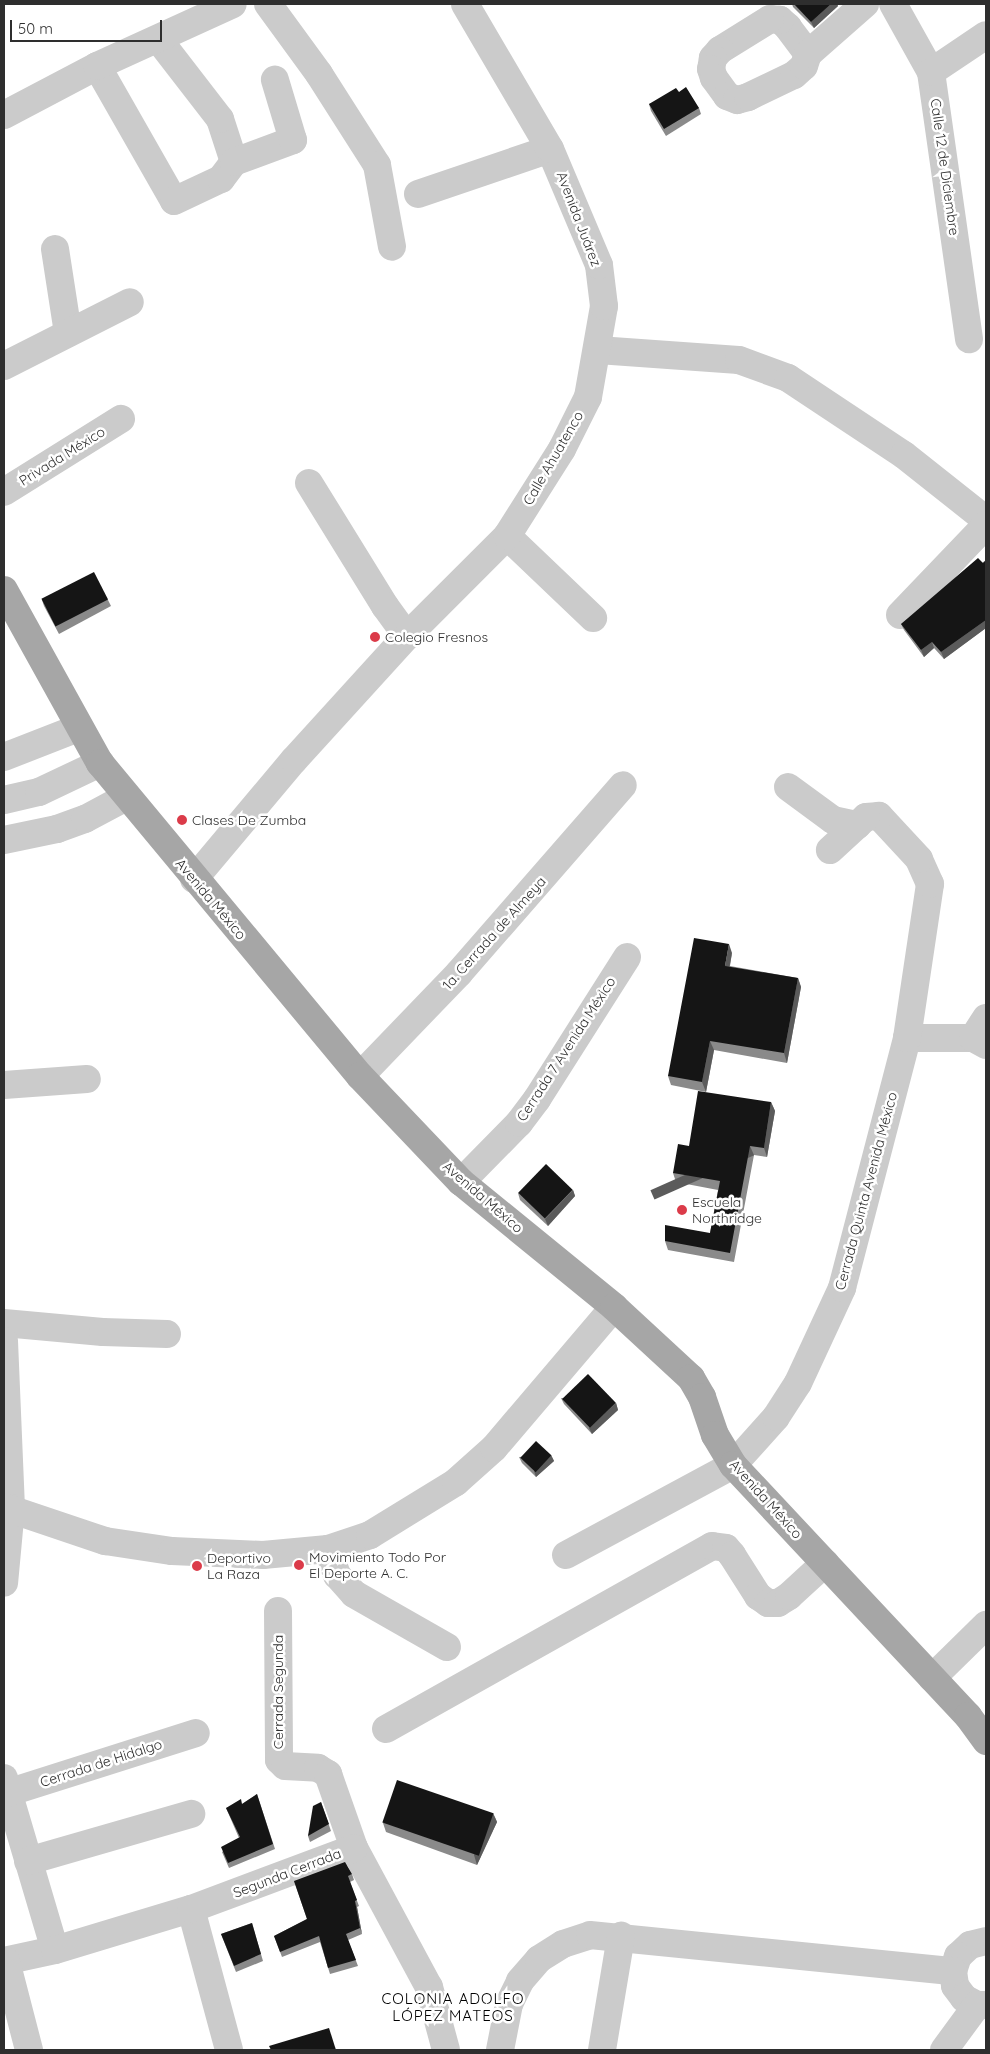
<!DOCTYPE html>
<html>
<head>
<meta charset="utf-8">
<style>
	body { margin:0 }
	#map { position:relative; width:990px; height:2054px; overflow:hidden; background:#fff; font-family:Quicksand,sans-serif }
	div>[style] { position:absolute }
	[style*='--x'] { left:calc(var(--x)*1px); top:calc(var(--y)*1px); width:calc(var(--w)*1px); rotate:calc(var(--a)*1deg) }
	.minor>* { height:28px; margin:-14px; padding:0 14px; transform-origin:14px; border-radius:14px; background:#cbcbcb }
	.major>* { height:28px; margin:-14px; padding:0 14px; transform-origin:14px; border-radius:14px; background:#a6a6a6 }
	.wall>* { inset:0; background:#8a8a8a }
	.shaded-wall>* { inset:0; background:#5b5b5b; transform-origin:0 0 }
	.building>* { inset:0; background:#151515; transform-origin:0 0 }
	.dots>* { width:14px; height:14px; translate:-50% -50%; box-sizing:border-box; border:2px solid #fff; border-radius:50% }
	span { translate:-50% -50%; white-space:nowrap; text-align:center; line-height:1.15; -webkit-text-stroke:5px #fff; paint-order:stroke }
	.street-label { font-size:14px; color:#2e2e2e }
	.poi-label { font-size:14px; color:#2e2e2e }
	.left { translate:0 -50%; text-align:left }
	.neighbourhood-label { font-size:15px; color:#000; letter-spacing:1px }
	.frame { position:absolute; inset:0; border:5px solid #2e2e2e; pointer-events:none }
	.scale { position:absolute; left:10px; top:20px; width:152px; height:22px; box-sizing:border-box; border:2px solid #2e2e2e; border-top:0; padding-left:6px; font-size:15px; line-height:18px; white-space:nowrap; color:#2e2e2e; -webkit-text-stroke:4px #fff; paint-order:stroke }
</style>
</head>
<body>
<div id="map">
	<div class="minor">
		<i style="--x:268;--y:4;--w:87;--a:53.9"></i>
		<i style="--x:319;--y:74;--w:108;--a:57.5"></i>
		<i style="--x:377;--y:165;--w:83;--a:79.6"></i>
		<i style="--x:893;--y:4;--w:78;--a:60.8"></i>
		<i style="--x:931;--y:72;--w:270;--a:81.9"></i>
		<i style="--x:808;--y:54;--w:34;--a:-127"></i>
		<i style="--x:788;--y:27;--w:11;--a:-139"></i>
		<i style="--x:780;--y:20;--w:10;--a:-174"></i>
		<i style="--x:770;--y:19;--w:59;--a:148.2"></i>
		<i style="--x:720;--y:50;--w:11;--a:131"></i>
		<i style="--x:713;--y:58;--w:11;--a:100"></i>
		<i style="--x:711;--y:69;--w:9;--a:72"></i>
		<i style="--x:714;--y:78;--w:22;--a:54"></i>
		<i style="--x:727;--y:96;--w:11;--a:22"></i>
		<i style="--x:737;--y:100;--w:11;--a:-15"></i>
		<i style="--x:748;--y:97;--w:51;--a:-25.6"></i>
		<i style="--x:794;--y:75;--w:13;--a:-42"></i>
		<i style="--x:804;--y:66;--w:13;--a:-72"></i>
		<i style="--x:808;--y:54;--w:76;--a:-41.3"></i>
		<i style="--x:97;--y:66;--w:155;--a:60.3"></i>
		<i style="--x:174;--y:201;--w:52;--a:-25.1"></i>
		<i style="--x:221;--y:179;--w:21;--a:-53"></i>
		<i style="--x:234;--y:162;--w:45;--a:-108"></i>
		<i style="--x:220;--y:119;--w:100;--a:-127.7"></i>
		<i style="--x:931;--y:72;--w:66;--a:-33.9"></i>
		<i style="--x:4;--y:115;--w:105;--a:-27.8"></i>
		<i style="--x:97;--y:66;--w:149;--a:-24.5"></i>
		<i style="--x:234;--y:162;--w:63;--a:-20.4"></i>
		<i style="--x:293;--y:140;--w:63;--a:-106.7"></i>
		<i style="--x:418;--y:194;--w:139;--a:-18.8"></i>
		<i style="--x:55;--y:249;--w:85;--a:81.2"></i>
		<i style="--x:598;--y:350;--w:141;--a:4.1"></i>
		<i style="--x:739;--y:360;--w:52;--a:20.2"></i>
		<i style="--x:788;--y:378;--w:139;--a:33.6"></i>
		<i style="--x:904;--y:455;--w:105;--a:38.4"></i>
		<i style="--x:4;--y:366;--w:141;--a:-26.9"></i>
		<i style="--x:309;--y:483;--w:145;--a:58.3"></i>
		<i style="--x:385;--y:606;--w:37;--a:54"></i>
		<i style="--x:4;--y:492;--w:138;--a:-32"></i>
		<i style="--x:507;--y:536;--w:119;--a:43.6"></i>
		<i style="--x:900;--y:615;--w:124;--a:-46.3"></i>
		<i style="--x:4;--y:757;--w:79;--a:-21.4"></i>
		<i style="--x:788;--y:787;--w:56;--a:36.3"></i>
		<i style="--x:833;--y:820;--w:25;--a:12"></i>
		<i style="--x:4;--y:800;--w:36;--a:-13"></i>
		<i style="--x:39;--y:792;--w:68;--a:-25.4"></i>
		<i style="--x:4;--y:840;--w:54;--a:-11.7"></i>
		<i style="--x:57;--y:829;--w:30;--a:-20"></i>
		<i style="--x:85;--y:819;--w:47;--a:-28.2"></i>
		<i style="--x:194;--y:879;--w:155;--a:-50"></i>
		<i style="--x:294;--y:760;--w:168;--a:-47.7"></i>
		<i style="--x:407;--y:636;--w:141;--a:-45"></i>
		<i style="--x:507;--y:536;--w:103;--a:-57.7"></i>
		<i style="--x:562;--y:449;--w:58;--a:-63.4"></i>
		<i style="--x:588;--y:397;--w:92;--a:-80"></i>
		<i style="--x:604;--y:306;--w:41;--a:-97"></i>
		<i style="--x:599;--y:265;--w:126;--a:-112.9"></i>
		<i style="--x:550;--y:149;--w:168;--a:-120.4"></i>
		<i style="--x:907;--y:1038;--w:66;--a:0"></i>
		<i style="--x:973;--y:1038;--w:15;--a:28"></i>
		<i style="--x:973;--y:1038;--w:24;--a:-57"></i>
		<i style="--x:360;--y:1076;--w:143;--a:-46.1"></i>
		<i style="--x:459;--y:973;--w:249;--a:-48.9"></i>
		<i style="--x:4;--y:1085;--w:83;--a:-4.1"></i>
		<i style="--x:461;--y:1182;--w:83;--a:-45.5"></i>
		<i style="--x:519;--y:1123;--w:30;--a:-53"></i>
		<i style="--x:537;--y:1099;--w:168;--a:-57.6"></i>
		<i style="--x:4;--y:1323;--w:99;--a:5.2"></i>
		<i style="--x:103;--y:1332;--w:64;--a:1.8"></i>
		<i style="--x:4;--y:1341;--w:167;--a:87.6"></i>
		<i style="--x:11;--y:1508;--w:75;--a:95.3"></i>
		<i style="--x:4;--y:1507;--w:107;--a:18.6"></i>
		<i style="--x:105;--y:1541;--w:68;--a:8.5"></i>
		<i style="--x:172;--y:1551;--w:91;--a:2.5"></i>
		<i style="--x:263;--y:1555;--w:65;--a:-5.3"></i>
		<i style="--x:328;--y:1549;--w:44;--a:-18.4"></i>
		<i style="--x:370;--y:1535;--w:101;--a:-31.6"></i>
		<i style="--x:456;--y:1482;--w:51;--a:-41.8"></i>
		<i style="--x:494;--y:1448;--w:185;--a:-49.6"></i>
		<i style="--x:328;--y:1549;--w:28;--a:71"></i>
		<i style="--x:337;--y:1575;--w:25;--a:48"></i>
		<i style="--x:354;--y:1594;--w:107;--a:29.7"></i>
		<i style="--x:566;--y:1555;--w:190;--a:-28.3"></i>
		<i style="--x:733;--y:1465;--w:64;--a:-48.1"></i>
		<i style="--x:776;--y:1417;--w:40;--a:-57.1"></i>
		<i style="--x:798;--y:1383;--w:105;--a:-65.1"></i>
		<i style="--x:842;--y:1288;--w:258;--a:-75.4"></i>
		<i style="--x:907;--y:1038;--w:156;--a:-81.5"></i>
		<i style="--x:930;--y:884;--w:27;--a:-114"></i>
		<i style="--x:919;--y:859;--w:59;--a:-132.9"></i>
		<i style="--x:879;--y:816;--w:13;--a:176"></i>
		<i style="--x:866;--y:817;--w:49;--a:137.5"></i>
		<i style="--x:278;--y:1611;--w:149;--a:89.6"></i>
		<i style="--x:279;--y:1760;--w:8;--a:45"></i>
		<i style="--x:285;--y:1766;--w:33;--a:3"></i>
		<i style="--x:318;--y:1768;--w:12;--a:31"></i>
		<i style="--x:328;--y:1774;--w:78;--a:70.6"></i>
		<i style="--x:354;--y:1848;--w:158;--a:61.7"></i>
		<i style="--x:429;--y:1987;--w:65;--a:74.9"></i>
		<i style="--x:932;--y:1678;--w:76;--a:-44.5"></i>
		<i style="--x:386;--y:1729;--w:374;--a:-29.3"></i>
		<i style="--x:712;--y:1546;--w:14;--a:8"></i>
		<i style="--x:726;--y:1548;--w:9;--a:49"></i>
		<i style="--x:732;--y:1555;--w:49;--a:57.6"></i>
		<i style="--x:758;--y:1596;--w:12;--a:35"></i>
		<i style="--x:768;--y:1603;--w:10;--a:0"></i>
		<i style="--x:778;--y:1603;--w:13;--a:-32"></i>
		<i style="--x:789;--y:1596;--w:49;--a:-42.5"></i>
		<i style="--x:4;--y:1778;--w:179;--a:73.5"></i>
		<i style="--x:7;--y:1793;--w:198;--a:-17.6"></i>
		<i style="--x:28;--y:1861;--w:170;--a:-16.1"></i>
		<i style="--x:191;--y:1909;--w:146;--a:74.9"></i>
		<i style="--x:986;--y:1941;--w:16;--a:166"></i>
		<i style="--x:970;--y:1945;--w:16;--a:137"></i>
		<i style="--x:958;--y:1956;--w:16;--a:108"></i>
		<i style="--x:953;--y:1971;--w:15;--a:82"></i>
		<i style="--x:955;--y:1986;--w:15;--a:53"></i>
		<i style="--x:964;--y:1998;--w:15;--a:28"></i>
		<i style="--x:977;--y:2005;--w:9;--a:0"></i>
		<i style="--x:4;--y:1961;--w:52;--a:-12.2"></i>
		<i style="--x:55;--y:1950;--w:142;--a:-16.8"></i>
		<i style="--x:191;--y:1909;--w:174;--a:-20.5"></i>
		<i style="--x:6;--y:1961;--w:92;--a:75.5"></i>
		<i style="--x:500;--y:2050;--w:47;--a:-78.9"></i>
		<i style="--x:509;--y:2004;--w:25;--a:-64"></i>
		<i style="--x:520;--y:1981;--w:29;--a:-49"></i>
		<i style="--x:539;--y:1959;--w:28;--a:-32"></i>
		<i style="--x:563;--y:1944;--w:28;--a:-18"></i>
		<i style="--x:590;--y:1935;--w:365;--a:5.7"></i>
		<i style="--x:602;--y:2050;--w:116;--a:-80.5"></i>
		<i style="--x:944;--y:2050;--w:56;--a:-53.7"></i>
	</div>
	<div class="major">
		<i style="--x:4;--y:590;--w:198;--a:61"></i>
		<i style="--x:100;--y:763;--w:407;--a:50.3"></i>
		<i style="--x:360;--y:1076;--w:146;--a:46.4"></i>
		<i style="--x:461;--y:1182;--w:198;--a:39.2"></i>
		<i style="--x:614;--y:1307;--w:105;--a:42.7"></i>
		<i style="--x:691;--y:1378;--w:22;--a:60"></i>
		<i style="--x:702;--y:1397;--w:40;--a:71.1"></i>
		<i style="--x:715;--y:1435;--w:35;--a:59"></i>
		<i style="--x:733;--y:1465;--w:344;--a:46.9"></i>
		<i style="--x:968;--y:1716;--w:31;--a:54"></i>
	</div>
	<div class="wall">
		<i style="clip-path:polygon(792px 4px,837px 4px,838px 6px,814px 28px,793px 7px)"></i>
		<i style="clip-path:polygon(679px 92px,699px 108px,701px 114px,666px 136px,651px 111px,649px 104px)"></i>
		<i style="clip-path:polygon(986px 560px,986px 628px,944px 659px,934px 648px,924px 657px,904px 630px,901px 624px)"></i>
		<i style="clip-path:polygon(42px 600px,108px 600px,111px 606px,59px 634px,44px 606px)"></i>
		<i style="clip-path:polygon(732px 953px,730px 966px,798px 978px,801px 987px,787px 1063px,714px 1050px,706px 1092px,671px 1085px,668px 1076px)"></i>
		<i style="clip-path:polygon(771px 1102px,775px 1111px,767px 1157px,754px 1155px,734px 1262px,668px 1250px,665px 1241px,710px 1233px,718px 1190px,676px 1182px,673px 1173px,689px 1146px)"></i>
		<i style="clip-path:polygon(573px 1190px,575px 1196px,548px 1226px,520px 1200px,518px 1193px)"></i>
		<i style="clip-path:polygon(561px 1398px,616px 1403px,618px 1410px,592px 1434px,564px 1404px)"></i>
		<i style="clip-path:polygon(551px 1455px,554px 1461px,536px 1477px,522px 1463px,519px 1457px)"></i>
		<i style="clip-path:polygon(257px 1794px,275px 1849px,229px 1868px,222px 1852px,239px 1838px,226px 1808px,242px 1804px)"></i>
		<i style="clip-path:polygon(321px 1802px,331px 1831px,310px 1842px,308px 1836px)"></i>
		<i style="clip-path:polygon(493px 1813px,497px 1822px,477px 1865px,386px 1832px,383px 1823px)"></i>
		<i style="clip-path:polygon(352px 1874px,354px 1880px,350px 1882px,359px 1906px,357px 1907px,362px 1934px,348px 1940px,358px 1966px,330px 1974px,320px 1942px,282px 1957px,274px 1936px,307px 1919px,294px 1881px)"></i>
		<i style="clip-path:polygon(252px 1923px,263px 1961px,236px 1972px,221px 1934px)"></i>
	</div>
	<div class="shaded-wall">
		<i style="clip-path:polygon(831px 4px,837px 4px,838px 6px,814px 28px,811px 22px)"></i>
		<i style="clip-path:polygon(986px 620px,986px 628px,944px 659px,941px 652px)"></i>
		<i style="clip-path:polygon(932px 642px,934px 648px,924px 657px,921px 650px)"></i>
		<i style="clip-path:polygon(729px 944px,732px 953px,728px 975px,725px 966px)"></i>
		<i style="clip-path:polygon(798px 978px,801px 987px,787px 1063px,784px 1053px)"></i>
		<i style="clip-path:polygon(710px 1041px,714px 1050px,706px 1092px,702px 1082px)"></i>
		<i style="clip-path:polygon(771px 1102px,775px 1111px,767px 1157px,764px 1148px)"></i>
		<i style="left:750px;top:1146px;width:10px;height:109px;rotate:66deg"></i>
		<i style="clip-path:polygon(573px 1190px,575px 1196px,548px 1226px,545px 1219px)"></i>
		<i style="clip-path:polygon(616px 1403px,618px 1410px,592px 1434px,589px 1428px)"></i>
		<i style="clip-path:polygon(551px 1455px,554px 1461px,536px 1477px,534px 1471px)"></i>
		<i style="clip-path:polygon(493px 1813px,497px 1822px,477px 1865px,474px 1855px)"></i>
		<i style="clip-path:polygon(355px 1901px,357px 1907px,362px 1934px,360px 1928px)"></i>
	</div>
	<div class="building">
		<i style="clip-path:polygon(794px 4px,831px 4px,811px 22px)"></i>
		<i style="clip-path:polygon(686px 87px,699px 108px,664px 129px,649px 104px,676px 88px,679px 92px)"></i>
		<i style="clip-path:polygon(978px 558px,983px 563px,986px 560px,986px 620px,941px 652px,932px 642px,921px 650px,901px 624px)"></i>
		<i style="left:94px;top:572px;width:31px;height:59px;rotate:63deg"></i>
		<i style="clip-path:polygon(694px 938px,729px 944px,725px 966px,798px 978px,784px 1053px,710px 1041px,702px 1082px,668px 1076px)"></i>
		<i style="clip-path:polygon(698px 1091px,771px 1102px,764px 1148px,750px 1146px,730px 1253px,665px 1241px,665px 1225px,710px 1233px,720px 1181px,673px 1173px,678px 1144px,689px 1146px)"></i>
		<i style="left:546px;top:1164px;width:37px;height:40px;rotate:44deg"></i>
		<i style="left:588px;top:1374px;width:40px;height:36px;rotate:46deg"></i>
		<i style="left:536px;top:1441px;width:21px;height:23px;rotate:43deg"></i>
		<i style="left:397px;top:1780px;width:102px;height:45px;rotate:19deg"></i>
		<i style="clip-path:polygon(257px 1794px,273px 1844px,228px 1863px,221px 1847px,240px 1837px,226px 1808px,241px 1799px,242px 1804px)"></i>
		<i style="clip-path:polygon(321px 1802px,329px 1824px,308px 1836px,313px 1806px)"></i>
		<i style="clip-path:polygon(345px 1862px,352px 1874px,348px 1876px,357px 1900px,355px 1901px,360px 1928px,346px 1934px,356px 1960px,328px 1968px,319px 1936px,280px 1952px,274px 1936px,307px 1919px,294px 1881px)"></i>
		<i style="clip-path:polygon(252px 1923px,261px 1954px,234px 1966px,221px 1934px)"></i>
		<i style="clip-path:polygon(329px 2028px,336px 2050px,271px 2050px,269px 2046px)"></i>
	</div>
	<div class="dots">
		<i style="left:375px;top:637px;background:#db3b49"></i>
		<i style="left:182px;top:820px;background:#db3b49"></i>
		<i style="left:682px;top:1210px;background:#db3b49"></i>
		<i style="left:299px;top:1565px;background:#db3b49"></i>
		<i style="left:197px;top:1566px;background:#db3b49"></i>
	</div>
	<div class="street-label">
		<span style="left:945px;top:167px;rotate:82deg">Calle 12 de Diciembre</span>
		<span style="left:579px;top:219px;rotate:69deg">Avenida Juárez</span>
		<span style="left:62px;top:456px;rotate:-32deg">Privada México</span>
		<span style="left:553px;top:458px;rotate:-60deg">Calle Ahuatenco</span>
		<span style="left:211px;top:899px;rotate:50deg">Avenida México</span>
		<span style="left:494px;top:933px;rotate:-48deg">1a. Cerrada de Almeya</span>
		<span style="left:566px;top:1049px;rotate:-57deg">Cerrada 7 Avenida México</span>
		<span style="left:866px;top:1191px;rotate:-75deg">Cerrada Quinta Avenida México</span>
		<span style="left:483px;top:1197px;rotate:41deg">Avenida México</span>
		<span style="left:766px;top:1499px;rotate:48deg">Avenida México</span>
		<span style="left:278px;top:1692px;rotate:-90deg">Cerrada Segunda</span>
		<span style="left:101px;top:1763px;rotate:-18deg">Cerrada de Hidalgo</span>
		<span style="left:287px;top:1873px;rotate:-21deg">Segunda Cerrada</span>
	</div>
	<div class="poi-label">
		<span class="left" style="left:385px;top:637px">Colegio Fresnos</span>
		<span class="left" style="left:192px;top:820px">Clases De Zumba</span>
		<span class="left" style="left:692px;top:1210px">Escuela<br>Northridge</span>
		<span class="left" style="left:309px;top:1565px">Movimiento Todo Por<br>El Deporte A. C.</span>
		<span class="left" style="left:207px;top:1566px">Deportivo<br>La Raza</span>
	</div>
	<div class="neighbourhood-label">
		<span style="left:453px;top:2007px">COLONIA ADOLFO<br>LÓPEZ MATEOS</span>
	</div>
	<div class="frame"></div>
	<div class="scale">50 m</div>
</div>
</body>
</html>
